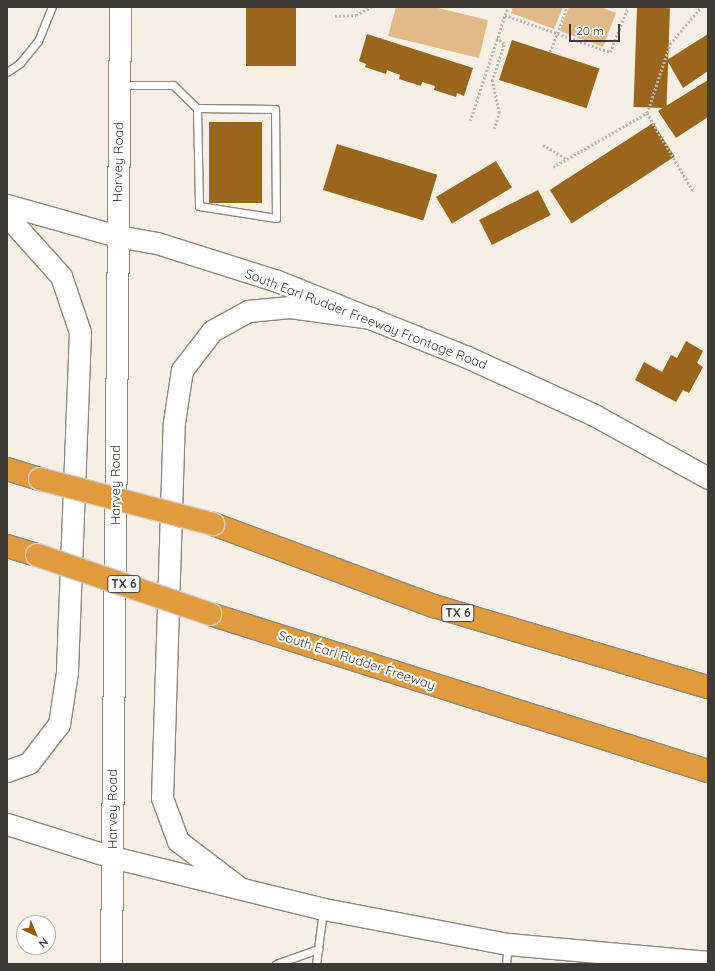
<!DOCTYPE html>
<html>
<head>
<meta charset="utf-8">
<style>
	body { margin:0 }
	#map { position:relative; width:715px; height:971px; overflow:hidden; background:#f7eee4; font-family:Quicksand,sans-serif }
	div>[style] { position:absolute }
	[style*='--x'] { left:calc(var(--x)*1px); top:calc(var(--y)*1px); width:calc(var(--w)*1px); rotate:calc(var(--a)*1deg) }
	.green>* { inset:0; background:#e3b98a }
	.building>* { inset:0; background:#9a661d; transform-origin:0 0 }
	.path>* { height:2.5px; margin-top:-1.25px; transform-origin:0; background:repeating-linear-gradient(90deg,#beb7ae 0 2px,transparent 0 4px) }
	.roads { filter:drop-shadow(1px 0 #90887f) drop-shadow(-1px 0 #90887f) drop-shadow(0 1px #90887f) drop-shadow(0 -1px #90887f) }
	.service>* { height:7px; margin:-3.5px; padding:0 3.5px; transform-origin:3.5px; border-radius:3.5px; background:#fff }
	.secondary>* { height:21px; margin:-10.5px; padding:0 10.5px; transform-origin:10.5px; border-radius:10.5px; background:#fff }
	.motorway>* { height:22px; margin:-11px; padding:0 11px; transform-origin:11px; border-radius:11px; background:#e29b3c }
	.bridges { filter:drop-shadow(1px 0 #d1d0cf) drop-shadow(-1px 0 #d1d0cf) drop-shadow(0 1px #d1d0cf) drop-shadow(0 -1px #d1d0cf) }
	.motorway-bridge>* { height:22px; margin:-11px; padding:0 11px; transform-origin:11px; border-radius:11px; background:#e29b3c }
	span { translate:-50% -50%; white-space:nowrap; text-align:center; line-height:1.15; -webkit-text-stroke:4px #fff; paint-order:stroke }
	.shield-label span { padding:1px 3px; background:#fff; border:1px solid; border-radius:3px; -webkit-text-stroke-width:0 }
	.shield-label { font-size:12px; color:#3e3b37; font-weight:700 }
	.street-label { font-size:13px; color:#3e3b37 }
	.frame { position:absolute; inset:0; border:8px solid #3e3b37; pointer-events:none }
	.north { position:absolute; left:16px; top:915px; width:40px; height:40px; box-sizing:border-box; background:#fff; border:1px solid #b2b1af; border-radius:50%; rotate:136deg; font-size:11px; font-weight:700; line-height:16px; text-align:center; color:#3e3b37 }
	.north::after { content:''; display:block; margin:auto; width:14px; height:18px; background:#925f11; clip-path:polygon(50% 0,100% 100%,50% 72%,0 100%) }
	.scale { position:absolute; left:569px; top:24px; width:51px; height:18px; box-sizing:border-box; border:2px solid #3e3b37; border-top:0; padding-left:5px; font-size:12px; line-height:14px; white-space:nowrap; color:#3e3b37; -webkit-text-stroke:3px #fff; paint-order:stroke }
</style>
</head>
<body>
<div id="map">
	<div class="green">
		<i style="clip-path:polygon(396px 7px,434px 7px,488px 20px,479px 58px,388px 36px)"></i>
		<i style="clip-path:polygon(513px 7px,563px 7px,554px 29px,511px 13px)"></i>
		<i style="clip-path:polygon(569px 7px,600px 7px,616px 13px,603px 47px,560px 31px)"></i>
	</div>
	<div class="building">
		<i style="left:246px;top:7px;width:50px;height:59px"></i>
		<i style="left:637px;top:7px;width:33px;height:100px;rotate:2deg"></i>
		<i style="clip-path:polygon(367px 34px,473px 68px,464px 96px,457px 93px,456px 97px,434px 90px,435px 86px,422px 82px,421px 86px,399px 79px,400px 75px,387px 70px,386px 74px,365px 67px,366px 64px,359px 61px)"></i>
		<i style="clip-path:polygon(708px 34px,708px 71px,683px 88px,667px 60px)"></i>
		<i style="left:512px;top:40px;width:92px;height:42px;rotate:18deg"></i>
		<i style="clip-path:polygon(708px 80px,708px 117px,676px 138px,658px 111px)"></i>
		<i style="left:262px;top:122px;width:81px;height:53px;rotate:90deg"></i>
		<i style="left:653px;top:123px;width:40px;height:123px;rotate:57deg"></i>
		<i style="left:337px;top:144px;width:105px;height:48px;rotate:17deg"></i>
		<i style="left:496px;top:161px;width:31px;height:70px;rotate:59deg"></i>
		<i style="left:538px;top:190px;width:28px;height:66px;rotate:63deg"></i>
		<i style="clip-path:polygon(686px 341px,703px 351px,697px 363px,703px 367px,689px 393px,683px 390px,676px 402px,635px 380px,644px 362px,662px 372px,671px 355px,677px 358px)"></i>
	</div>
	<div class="path">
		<i style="--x:505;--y:15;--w:9;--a:-69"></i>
		<i style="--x:335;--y:16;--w:21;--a:-3"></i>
		<i style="--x:356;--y:15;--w:17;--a:-28"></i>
		<i style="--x:550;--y:52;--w:48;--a:-69.3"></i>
		<i style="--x:647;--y:113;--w:92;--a:59.3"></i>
		<i style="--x:470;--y:121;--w:112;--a:-71.7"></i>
		<i style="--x:505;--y:15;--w:111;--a:19.4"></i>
		<i style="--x:610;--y:52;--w:48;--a:-68.2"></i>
		<i style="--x:494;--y:129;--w:17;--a:-73"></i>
		<i style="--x:499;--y:113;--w:33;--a:-102"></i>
		<i style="--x:492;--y:81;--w:39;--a:-72"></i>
		<i style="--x:504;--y:44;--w:9;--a:-144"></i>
		<i style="--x:543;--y:145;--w:28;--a:30"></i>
		<i style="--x:553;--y:167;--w:108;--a:-29.9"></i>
		<i style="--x:647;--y:113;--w:73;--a:-71.6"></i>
		<i style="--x:670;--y:44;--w:48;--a:-50"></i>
	</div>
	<div class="roads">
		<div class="service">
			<i style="--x:7;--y:72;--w:16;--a:-35"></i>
			<i style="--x:20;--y:63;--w:28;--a:-51"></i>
			<i style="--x:38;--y:41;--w:37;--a:-68"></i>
			<i style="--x:121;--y:85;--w:52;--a:0"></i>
			<i style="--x:173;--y:85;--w:33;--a:44"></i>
			<i style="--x:197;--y:108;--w:98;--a:88.8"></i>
			<i style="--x:199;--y:206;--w:78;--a:8.9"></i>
			<i style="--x:276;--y:218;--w:109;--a:-90.5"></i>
			<i style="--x:275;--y:109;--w:78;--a:-179.3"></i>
			<i style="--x:276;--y:964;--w:45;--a:-19.7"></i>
			<i style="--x:316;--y:964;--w:53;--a:-82.5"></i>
			<i style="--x:506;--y:964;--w:18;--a:-84"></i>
		</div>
		<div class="secondary">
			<i style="--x:7;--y:205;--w:114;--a:15.7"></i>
			<i style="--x:117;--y:236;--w:41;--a:9.9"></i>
			<i style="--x:157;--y:243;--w:126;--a:17.6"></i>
			<i style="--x:277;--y:281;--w:205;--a:21.8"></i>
			<i style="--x:467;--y:357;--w:140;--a:24.5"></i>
			<i style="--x:594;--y:415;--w:130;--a:28.9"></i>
			<i style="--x:7;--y:216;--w:81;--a:48"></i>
			<i style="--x:61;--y:276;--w:59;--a:71.3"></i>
			<i style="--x:80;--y:332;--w:340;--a:92.2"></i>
			<i style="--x:67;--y:672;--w:53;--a:98.7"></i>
			<i style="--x:59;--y:724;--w:49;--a:127.6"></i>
			<i style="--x:29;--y:763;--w:23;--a:160"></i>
			<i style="--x:7;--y:824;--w:110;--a:17.4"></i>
			<i style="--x:112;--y:857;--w:218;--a:13.8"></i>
			<i style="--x:324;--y:909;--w:187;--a:10.8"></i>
			<i style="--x:508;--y:944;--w:201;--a:5.1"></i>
			<i style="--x:240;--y:888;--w:78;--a:-142.8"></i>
			<i style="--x:178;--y:841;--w:46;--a:-110.4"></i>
			<i style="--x:162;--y:798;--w:376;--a:-88.2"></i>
			<i style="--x:174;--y:422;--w:53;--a:-81.3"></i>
			<i style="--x:182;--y:370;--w:49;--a:-52.4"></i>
			<i style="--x:212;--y:331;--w:41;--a:-29.1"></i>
			<i style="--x:248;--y:311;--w:42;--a:-5.4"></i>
			<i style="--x:290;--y:307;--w:82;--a:7.7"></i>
			<i style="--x:111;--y:964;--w:957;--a:-89.46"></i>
		</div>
		<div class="motorway">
			<i style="--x:7;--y:469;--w:34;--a:17"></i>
			<i style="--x:213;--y:524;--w:236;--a:20.4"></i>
			<i style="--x:434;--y:606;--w:286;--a:16.5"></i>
			<i style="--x:7;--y:546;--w:31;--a:17"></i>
			<i style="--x:210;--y:614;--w:522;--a:17.5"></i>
		</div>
	</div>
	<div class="bridges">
		<div class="motorway-bridge">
			<i style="--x:40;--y:479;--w:179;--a:14.6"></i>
			<i style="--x:37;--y:555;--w:183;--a:18.8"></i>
		</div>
	</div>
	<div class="shield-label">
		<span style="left:124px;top:584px">TX 6</span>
		<span style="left:458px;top:613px">TX 6</span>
	</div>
	<div class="street-label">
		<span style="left:118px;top:162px;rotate:-89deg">Harvey Road</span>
		<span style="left:366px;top:319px;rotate:21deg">South Earl Rudder Freeway Frontage Road</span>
		<span style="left:115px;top:485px;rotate:-90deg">Harvey Road</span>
		<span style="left:357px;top:660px;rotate:18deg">South Earl Rudder Freeway</span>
		<span style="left:112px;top:809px;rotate:-90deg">Harvey Road</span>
	</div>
	<div class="frame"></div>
	<div class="north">N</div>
	<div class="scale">20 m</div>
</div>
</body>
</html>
